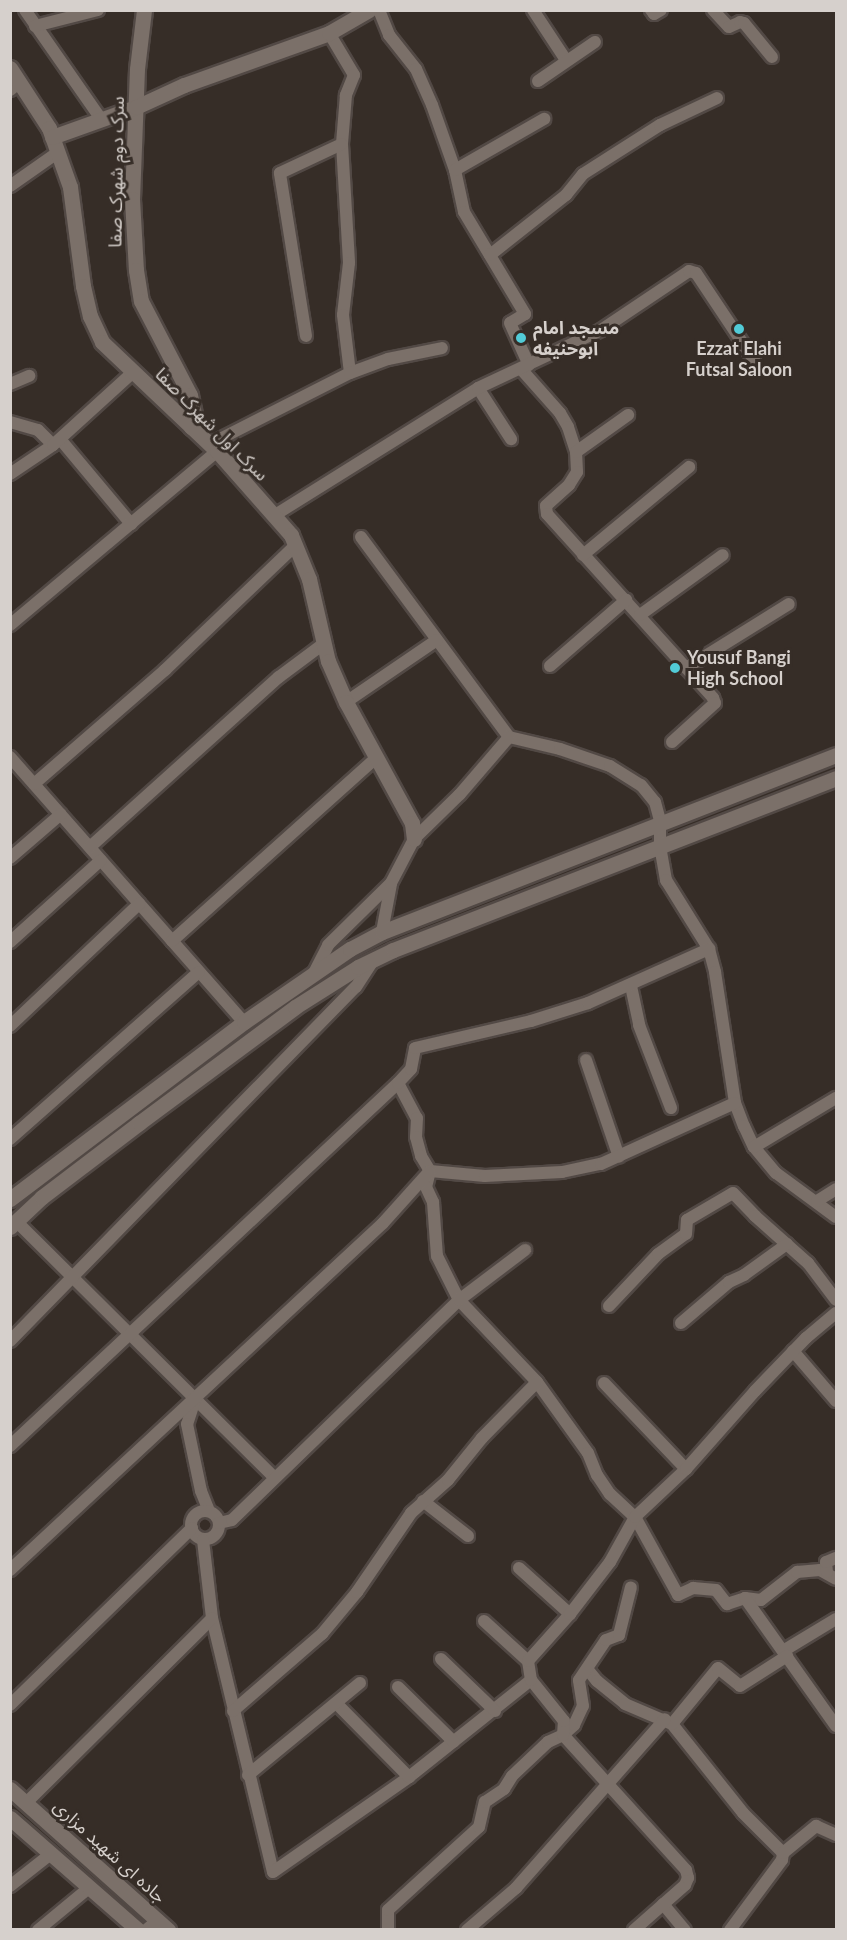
<!DOCTYPE html>
<html>
<head>
<meta charset="utf-8">
<style>
	body { margin:0 }
	#map { position:relative; width:847px; height:1940px; overflow:hidden; background:#362d27; font-family:Lato,"Noto Sans Arabic",sans-serif }
	div>[style] { position:absolute }
	[style*='--x'] { left:calc(var(--x)*1px); top:calc(var(--y)*1px); width:calc(var(--w)*1px); rotate:calc(var(--a)*1deg) }
	.roads { filter:drop-shadow(2px 0 #524945) drop-shadow(-2px 0 #524945) drop-shadow(0 2px #524945) drop-shadow(0 -2px #524945) }
	.street>* { height:12px; margin:-6px; padding:0 6px; transform-origin:6px; border-radius:6px; background:#7b7069 }
	.street>.ring { margin:-6px; padding:0; box-sizing:content-box; background:none; border:12px solid #7b7069; border-radius:50% }
	.secondary>* { height:15px; margin:-7.5px; padding:0 7.5px; transform-origin:7.5px; border-radius:7.5px; background:#7b7069 }
	.dots>* { width:16px; height:16px; translate:-50% -50%; box-sizing:border-box; border:3px solid #362d27; border-radius:50% }
	span { translate:-50% -50%; white-space:nowrap; text-align:center; line-height:1.15; -webkit-text-stroke:6px #362d27; paint-order:stroke }
	.street-label { font-size:18px; color:#d6d0cc }
	.poi-label { font-size:18px; color:#d6d0cc; font-weight:700 }
	.left { translate:0 -50%; text-align:left }
	.frame { position:absolute; inset:0; border:12px solid #d6d0cc; pointer-events:none }
</style>
</head>
<body>
<div id="map">
	<div class="roads">
		<div class="street">
			<i style="--x:25;--y:10;--w:133;--a:55.1"></i>
			<i style="--x:379;--y:10;--w:27;--a:68"></i>
			<i style="--x:389;--y:35;--w:43;--a:51.5"></i>
			<i style="--x:416;--y:69;--w:39;--a:66"></i>
			<i style="--x:432;--y:105;--w:69;--a:70.5"></i>
			<i style="--x:455;--y:170;--w:43;--a:77.9"></i>
			<i style="--x:464;--y:212;--w:119;--a:59.1"></i>
			<i style="--x:525;--y:314;--w:17;--a:149"></i>
			<i style="--x:510;--y:323;--w:46;--a:65.7"></i>
			<i style="--x:533;--y:10;--w:60;--a:56.6"></i>
			<i style="--x:651;--y:10;--w:5;--a:53"></i>
			<i style="--x:654;--y:14;--w:8;--a:-30"></i>
			<i style="--x:713;--y:10;--w:23;--a:47"></i>
			<i style="--x:729;--y:27;--w:12;--a:-24"></i>
			<i style="--x:740;--y:22;--w:4;--a:14"></i>
			<i style="--x:744;--y:23;--w:44;--a:50.5"></i>
			<i style="--x:35;--y:26;--w:65;--a:-14.3"></i>
			<i style="--x:329;--y:33;--w:49;--a:59.2"></i>
			<i style="--x:354;--y:75;--w:22;--a:112"></i>
			<i style="--x:346;--y:95;--w:49;--a:94.7"></i>
			<i style="--x:342;--y:144;--w:119;--a:86.6"></i>
			<i style="--x:349;--y:263;--w:52;--a:96.6"></i>
			<i style="--x:343;--y:315;--w:58;--a:83.1"></i>
			<i style="--x:538;--y:81;--w:69;--a:-34.4"></i>
			<i style="--x:10;--y:90;--w:13;--a:-39"></i>
			<i style="--x:455;--y:170;--w:103;--a:-29.8"></i>
			<i style="--x:10;--y:186;--w:57;--a:-35.1"></i>
			<i style="--x:490;--y:255;--w:97;--a:-38.3"></i>
			<i style="--x:566;--y:195;--w:27;--a:-51"></i>
			<i style="--x:583;--y:174;--w:91;--a:-32.5"></i>
			<i style="--x:660;--y:125;--w:63;--a:-25.3"></i>
			<i style="--x:306;--y:336;--w:165;--a:-99.1"></i>
			<i style="--x:280;--y:173;--w:68;--a:-25.1"></i>
			<i style="--x:521;--y:369;--w:59;--a:48.4"></i>
			<i style="--x:560;--y:413;--w:16;--a:60"></i>
			<i style="--x:568;--y:427;--w:26;--a:72"></i>
			<i style="--x:576;--y:452;--w:20;--a:87"></i>
			<i style="--x:577;--y:472;--w:15;--a:122"></i>
			<i style="--x:569;--y:485;--w:31;--a:138"></i>
			<i style="--x:546;--y:506;--w:8;--a:83"></i>
			<i style="--x:547;--y:514;--w:248;--a:47.9"></i>
			<i style="--x:713;--y:698;--w:5;--a:68"></i>
			<i style="--x:715;--y:703;--w:58;--a:137.8"></i>
			<i style="--x:10;--y:384;--w:21;--a:-23"></i>
			<i style="--x:478;--y:388;--w:61;--a:57.1"></i>
			<i style="--x:10;--y:422;--w:29;--a:16"></i>
			<i style="--x:38;--y:430;--w:21;--a:45"></i>
			<i style="--x:60;--y:439;--w:111;--a:50.1"></i>
			<i style="--x:210;--y:444;--w:157;--a:-26.9"></i>
			<i style="--x:350;--y:373;--w:40;--a:-20.2"></i>
			<i style="--x:388;--y:359;--w:55;--a:-11.5"></i>
			<i style="--x:576;--y:452;--w:64;--a:-35.4"></i>
			<i style="--x:10;--y:474;--w:52;--a:-34"></i>
			<i style="--x:53;--y:445;--w:107;--a:-42.3"></i>
			<i style="--x:275;--y:515;--w:239;--a:-32"></i>
			<i style="--x:478;--y:388;--w:136;--a:-25.2"></i>
			<i style="--x:601;--y:330;--w:106;--a:-33.8"></i>
			<i style="--x:689;--y:271;--w:7;--a:16"></i>
			<i style="--x:696;--y:273;--w:105;--a:56.3"></i>
			<i style="--x:361;--y:537;--w:249;--a:53.5"></i>
			<i style="--x:509;--y:737;--w:52;--a:13.2"></i>
			<i style="--x:560;--y:749;--w:53;--a:18.8"></i>
			<i style="--x:610;--y:766;--w:36;--a:32"></i>
			<i style="--x:641;--y:785;--w:22;--a:51"></i>
			<i style="--x:655;--y:802;--w:20;--a:75"></i>
			<i style="--x:660;--y:821;--w:25;--a:90"></i>
			<i style="--x:660;--y:846;--w:35;--a:80"></i>
			<i style="--x:666;--y:880;--w:81;--a:58.1"></i>
			<i style="--x:709;--y:949;--w:24;--a:75"></i>
			<i style="--x:715;--y:972;--w:133;--a:81.3"></i>
			<i style="--x:735;--y:1103;--w:25;--a:69"></i>
			<i style="--x:744;--y:1126;--w:23;--a:65"></i>
			<i style="--x:754;--y:1147;--w:34;--a:50"></i>
			<i style="--x:776;--y:1173;--w:74;--a:36.3"></i>
			<i style="--x:583;--y:555;--w:138;--a:-39.7"></i>
			<i style="--x:640;--y:615;--w:102;--a:-35.9"></i>
			<i style="--x:10;--y:625;--w:270;--a:-40"></i>
			<i style="--x:550;--y:666;--w:101;--a:-41"></i>
			<i style="--x:686;--y:668;--w:121;--a:-31.9"></i>
			<i style="--x:346;--y:702;--w:110;--a:-34.3"></i>
			<i style="--x:10;--y:757;--w:354;--a:48.6"></i>
			<i style="--x:34;--y:784;--w:174;--a:-41"></i>
			<i style="--x:165;--y:670;--w:181;--a:-43.7"></i>
			<i style="--x:90;--y:847;--w:254;--a:-42"></i>
			<i style="--x:279;--y:677;--w:54;--a:-36.7"></i>
			<i style="--x:10;--y:858;--w:67;--a:-40.8"></i>
			<i style="--x:382;--y:932;--w:49;--a:-79.4"></i>
			<i style="--x:172;--y:941;--w:275;--a:-41.9"></i>
			<i style="--x:10;--y:942;--w:122;--a:-42"></i>
			<i style="--x:314;--y:973;--w:31;--a:-63"></i>
			<i style="--x:328;--y:945;--w:88;--a:-44.5"></i>
			<i style="--x:391;--y:883;--w:50;--a:-62.4"></i>
			<i style="--x:414;--y:839;--w:64;--a:-44.4"></i>
			<i style="--x:460;--y:794;--w:75;--a:-49.3"></i>
			<i style="--x:631;--y:986;--w:40;--a:78"></i>
			<i style="--x:639;--y:1025;--w:89;--a:68.9"></i>
			<i style="--x:10;--y:1026;--w:178;--a:-43.4"></i>
			<i style="--x:586;--y:1060;--w:102;--a:71.2"></i>
			<i style="--x:398;--y:1083;--w:40;--a:62"></i>
			<i style="--x:417;--y:1118;--w:19;--a:93"></i>
			<i style="--x:416;--y:1137;--w:20;--a:75"></i>
			<i style="--x:421;--y:1156;--w:17;--a:59"></i>
			<i style="--x:430;--y:1171;--w:16;--a:104"></i>
			<i style="--x:426;--y:1187;--w:17;--a:65"></i>
			<i style="--x:433;--y:1202;--w:54;--a:85.8"></i>
			<i style="--x:437;--y:1256;--w:49;--a:63.4"></i>
			<i style="--x:459;--y:1300;--w:113;--a:46.4"></i>
			<i style="--x:537;--y:1382;--w:87;--a:54.3"></i>
			<i style="--x:588;--y:1453;--w:24;--a:68"></i>
			<i style="--x:597;--y:1475;--w:23;--a:56"></i>
			<i style="--x:610;--y:1494;--w:34;--a:43"></i>
			<i style="--x:635;--y:1517;--w:89;--a:61.1"></i>
			<i style="--x:678;--y:1595;--w:17;--a:-25"></i>
			<i style="--x:693;--y:1588;--w:23;--a:5"></i>
			<i style="--x:716;--y:1590;--w:18;--a:52"></i>
			<i style="--x:727;--y:1604;--w:19;--a:-18"></i>
			<i style="--x:745;--y:1598;--w:16;--a:7"></i>
			<i style="--x:761;--y:1600;--w:46;--a:-37.9"></i>
			<i style="--x:797;--y:1572;--w:23;--a:-5"></i>
			<i style="--x:820;--y:1570;--w:18;--a:29"></i>
			<i style="--x:10;--y:1139;--w:252;--a:-41.5"></i>
			<i style="--x:754;--y:1147;--w:96;--a:-30.9"></i>
			<i style="--x:430;--y:1171;--w:55;--a:5.2"></i>
			<i style="--x:485;--y:1176;--w:77;--a:-3"></i>
			<i style="--x:562;--y:1172;--w:40;--a:-12"></i>
			<i style="--x:601;--y:1164;--w:147;--a:-24.5"></i>
			<i style="--x:817;--y:1201;--w:22;--a:-32"></i>
			<i style="--x:17;--y:1222;--w:362;--a:44.8"></i>
			<i style="--x:609;--y:1306;--w:71;--a:-46.7"></i>
			<i style="--x:658;--y:1254;--w:34;--a:-36"></i>
			<i style="--x:686;--y:1234;--w:14;--a:-86"></i>
			<i style="--x:687;--y:1220;--w:53;--a:-30.4"></i>
			<i style="--x:733;--y:1193;--w:32;--a:46"></i>
			<i style="--x:755;--y:1216;--w:71;--a:41.6"></i>
			<i style="--x:808;--y:1263;--w:46;--a:52.9"></i>
			<i style="--x:681;--y:1323;--w:63;--a:-40.5"></i>
			<i style="--x:729;--y:1282;--w:17;--a:-25"></i>
			<i style="--x:744;--y:1275;--w:53;--a:-35.8"></i>
			<i style="--x:10;--y:1341;--w:495;--a:-45.7"></i>
			<i style="--x:356;--y:987;--w:33;--a:-57"></i>
			<i style="--x:793;--y:1351;--w:66;--a:49.3"></i>
			<i style="--x:604;--y:1383;--w:119;--a:46.4"></i>
			<i style="--x:194;--y:1403;--w:22;--a:108"></i>
			<i style="--x:187;--y:1424;--w:68;--a:78.2"></i>
			<i style="--x:201;--y:1491;--w:22;--a:68"></i>
			<i style="--x:10;--y:1446;--w:531;--a:-43.09"></i>
			<i style="--x:398;--y:1083;--w:19;--a:-47"></i>
			<i style="--x:411;--y:1069;--w:21;--a:-79"></i>
			<i style="--x:415;--y:1048;--w:119;--a:-13.1"></i>
			<i style="--x:531;--y:1021;--w:60;--a:-17.5"></i>
			<i style="--x:588;--y:1003;--w:133;--a:-24.1"></i>
			<i style="--x:423;--y:1501;--w:57;--a:37.9"></i>
			<i class="ring" style="left:191px;top:1511px;width:16px;height:16px"></i>
			<i style="--x:219;--y:1523;--w:13;--a:-13"></i>
			<i style="--x:232;--y:1520;--w:316;--a:-44.1"></i>
			<i style="--x:459;--y:1300;--w:83;--a:-37.1"></i>
			<i style="--x:203;--y:1540;--w:79;--a:83.4"></i>
			<i style="--x:212;--y:1618;--w:261;--a:76.5"></i>
			<i style="--x:273;--y:1872;--w:166;--a:-34.9"></i>
			<i style="--x:409;--y:1777;--w:156;--a:-38.5"></i>
			<i style="--x:519;--y:1568;--w:69;--a:42"></i>
			<i style="--x:10;--y:1570;--w:509;--a:-42.93"></i>
			<i style="--x:383;--y:1223;--w:69;--a:-48"></i>
			<i style="--x:827;--y:1572;--w:10;--a:-96"></i>
			<i style="--x:826;--y:1562;--w:11;--a:-22"></i>
			<i style="--x:745;--y:1598;--w:157;--a:54.6"></i>
			<i style="--x:484;--y:1621;--w:59;--a:42.3"></i>
			<i style="--x:783;--y:1651;--w:62;--a:-31.1"></i>
			<i style="--x:441;--y:1659;--w:75;--a:43.9"></i>
			<i style="--x:588;--y:1670;--w:14;--a:51"></i>
			<i style="--x:597;--y:1681;--w:36;--a:39"></i>
			<i style="--x:625;--y:1704;--w:51;--a:23.1"></i>
			<i style="--x:672;--y:1724;--w:114;--a:51.4"></i>
			<i style="--x:743;--y:1813;--w:57;--a:45"></i>
			<i style="--x:398;--y:1687;--w:78;--a:44.5"></i>
			<i style="--x:337;--y:1704;--w:103;--a:45.4"></i>
			<i style="--x:10;--y:1705;--w:254;--a:-44.2"></i>
			<i style="--x:233;--y:1711;--w:118;--a:-40.9"></i>
			<i style="--x:322;--y:1634;--w:55;--a:-50.2"></i>
			<i style="--x:357;--y:1592;--w:96;--a:-55.6"></i>
			<i style="--x:411;--y:1513;--w:50;--a:-41.7"></i>
			<i style="--x:448;--y:1480;--w:54;--a:-51"></i>
			<i style="--x:482;--y:1438;--w:78;--a:-45.5"></i>
			<i style="--x:672;--y:1724;--w:72;--a:-50.6"></i>
			<i style="--x:718;--y:1668;--w:28;--a:39"></i>
			<i style="--x:740;--y:1686;--w:56;--a:-32.6"></i>
			<i style="--x:248;--y:1775;--w:145;--a:-39.4"></i>
			<i style="--x:26;--y:1803;--w:262;--a:-44.8"></i>
			<i style="--x:10;--y:1886;--w:53;--a:-38.2"></i>
			<i style="--x:663;--y:1904;--w:34;--a:50"></i>
			<i style="--x:38;--y:1930;--w:67;--a:-39.6"></i>
			<i style="--x:146;--y:1930;--w:16;--a:-40"></i>
			<i style="--x:388;--y:1930;--w:20;--a:-90"></i>
			<i style="--x:388;--y:1910;--w:123;--a:-42.4"></i>
			<i style="--x:479;--y:1827;--w:26;--a:-77"></i>
			<i style="--x:485;--y:1802;--w:23;--a:-34"></i>
			<i style="--x:504;--y:1789;--w:15;--a:-58"></i>
			<i style="--x:512;--y:1776;--w:50;--a:-43.4"></i>
			<i style="--x:548;--y:1742;--w:17;--a:-25"></i>
			<i style="--x:563;--y:1735;--w:15;--a:-42"></i>
			<i style="--x:574;--y:1725;--w:21;--a:-65"></i>
			<i style="--x:583;--y:1706;--w:26;--a:-99"></i>
			<i style="--x:579;--y:1680;--w:48;--a:-56"></i>
			<i style="--x:606;--y:1640;--w:14;--a:-21"></i>
			<i style="--x:619;--y:1635;--w:49;--a:-76"></i>
			<i style="--x:467;--y:1930;--w:65;--a:-40.6"></i>
			<i style="--x:516;--y:1888;--w:225;--a:-48.6"></i>
			<i style="--x:634;--y:1930;--w:68;--a:-41.4"></i>
			<i style="--x:685;--y:1885;--w:8;--a:-67"></i>
			<i style="--x:688;--y:1878;--w:8;--a:-104"></i>
			<i style="--x:686;--y:1870;--w:183;--a:-132.3"></i>
			<i style="--x:563;--y:1735;--w:14;--a:-86"></i>
			<i style="--x:564;--y:1721;--w:53;--a:-128.8"></i>
			<i style="--x:531;--y:1680;--w:19;--a:-99"></i>
			<i style="--x:528;--y:1661;--w:63;--a:-48.2"></i>
			<i style="--x:570;--y:1614;--w:66;--a:-52.4"></i>
			<i style="--x:610;--y:1562;--w:51;--a:-60.9"></i>
			<i style="--x:635;--y:1517;--w:70;--a:-43.3"></i>
			<i style="--x:686;--y:1469;--w:104;--a:-48.5"></i>
			<i style="--x:755;--y:1391;--w:74;--a:-46.1"></i>
			<i style="--x:806;--y:1338;--w:39;--a:-40"></i>
			<i style="--x:730;--y:1930;--w:87;--a:-53.4"></i>
			<i style="--x:782;--y:1860;--w:7;--a:-82"></i>
			<i style="--x:783;--y:1853;--w:43;--a:-39.3"></i>
			<i style="--x:816;--y:1826;--w:22;--a:24"></i>
		</div>
		<div class="secondary">
			<i style="--x:144;--y:10;--w:59;--a:96.8"></i>
			<i style="--x:137;--y:69;--w:130;--a:92.2"></i>
			<i style="--x:132;--y:199;--w:71;--a:86.8"></i>
			<i style="--x:136;--y:270;--w:31;--a:81"></i>
			<i style="--x:141;--y:301;--w:106;--a:62.5"></i>
			<i style="--x:190;--y:395;--w:25;--a:78"></i>
			<i style="--x:195;--y:419;--w:9;--a:117"></i>
			<i style="--x:10;--y:68;--w:72;--a:57"></i>
			<i style="--x:49;--y:128;--w:63;--a:70.4"></i>
			<i style="--x:70;--y:187;--w:100;--a:82.5"></i>
			<i style="--x:83;--y:286;--w:31;--a:77"></i>
			<i style="--x:90;--y:316;--w:29;--a:65"></i>
			<i style="--x:102;--y:342;--w:158;--a:43.5"></i>
			<i style="--x:217;--y:451;--w:112;--a:48.6"></i>
			<i style="--x:291;--y:535;--w:48;--a:67.8"></i>
			<i style="--x:309;--y:579;--w:84;--a:77"></i>
			<i style="--x:328;--y:661;--w:45;--a:66.3"></i>
			<i style="--x:346;--y:702;--w:138;--a:61.4"></i>
			<i style="--x:412;--y:823;--w:16;--a:83"></i>
			<i style="--x:52;--y:137;--w:89;--a:-19.7"></i>
			<i style="--x:136;--y:107;--w:53;--a:-24.6"></i>
			<i style="--x:184;--y:85;--w:154;--a:-19.7"></i>
			<i style="--x:329;--y:33;--w:46;--a:-29.9"></i>
			<i style="--x:10;--y:1199;--w:293;--a:-37.1"></i>
			<i style="--x:244;--y:1022;--w:129;--a:-34.6"></i>
			<i style="--x:350;--y:949;--w:36;--a:-28"></i>
			<i style="--x:382;--y:932;--w:487;--a:-21.3"></i>
			<i style="--x:10;--y:1227;--w:44;--a:-43.2"></i>
			<i style="--x:42;--y:1197;--w:122;--a:-37.3"></i>
			<i style="--x:139;--y:1123;--w:194;--a:-36.6"></i>
			<i style="--x:295;--y:1007;--w:75;--a:-32.4"></i>
			<i style="--x:358;--y:967;--w:39;--a:-26"></i>
			<i style="--x:393;--y:950;--w:475;--a:-21.2"></i>
			<i style="--x:10;--y:1789;--w:212;--a:41.7"></i>
			<i style="--x:10;--y:1818;--w:170;--a:41.2"></i>
		</div>
	</div>
	<div class="dots">
		<i style="left:739px;top:329px;background:#52cbd7"></i>
		<i style="left:521px;top:338px;background:#52cbd7"></i>
		<i style="left:675px;top:668px;background:#52cbd7"></i>
	</div>
	<div class="street-label">
		<span style="left:116px;top:172px;rotate:-89deg">سرک دوم شهرک صفا</span>
		<span style="left:212px;top:424px;rotate:45deg">سرک اول شهرک صفا</span>
		<span style="left:110px;top:1851px;rotate:42deg">جاده ای شهید مزاری</span>
	</div>
	<div class="poi-label">
		<span class="left" style="left:533px;top:338px">مسجد امام<br>ابوحنیفه</span>
		<span style="left:739px;top:359px">Ezzat Elahi<br>Futsal Saloon</span>
		<span class="left" style="left:687px;top:668px">Yousuf Bangi<br>High School</span>
	</div>
	<div class="frame"></div>
</div>
</body>
</html>
